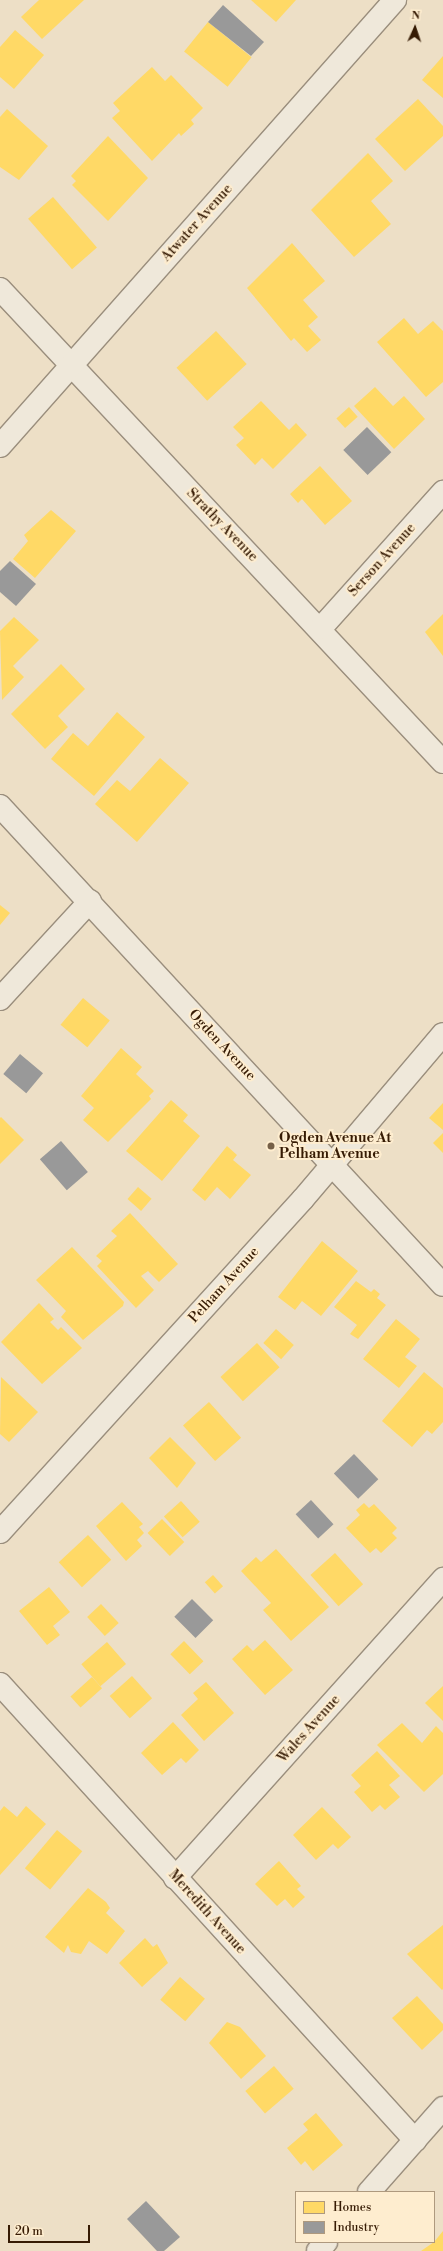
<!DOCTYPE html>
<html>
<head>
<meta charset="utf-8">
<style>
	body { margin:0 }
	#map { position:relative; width:443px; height:2251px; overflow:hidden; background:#eddfc6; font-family:"Libre Bodoni",serif }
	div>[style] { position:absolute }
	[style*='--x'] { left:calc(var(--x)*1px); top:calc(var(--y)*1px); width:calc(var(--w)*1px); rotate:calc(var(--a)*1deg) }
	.homes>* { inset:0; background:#ffd966; transform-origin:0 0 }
	.industry>* { inset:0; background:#999; transform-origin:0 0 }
	.roads { filter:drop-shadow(1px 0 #9a8e7d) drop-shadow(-1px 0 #9a8e7d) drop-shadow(0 1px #9a8e7d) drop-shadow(0 -1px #9a8e7d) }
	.minor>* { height:22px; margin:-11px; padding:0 11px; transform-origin:11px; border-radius:11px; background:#efe8da }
	.dots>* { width:11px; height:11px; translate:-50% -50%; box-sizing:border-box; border:2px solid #feedcf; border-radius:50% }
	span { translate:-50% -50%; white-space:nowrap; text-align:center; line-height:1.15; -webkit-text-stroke:4px #feedcf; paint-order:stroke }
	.street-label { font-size:14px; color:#361b04 }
	.poi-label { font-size:14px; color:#361b04; font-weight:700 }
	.left { translate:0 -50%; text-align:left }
	.legend { position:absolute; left:295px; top:2191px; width:140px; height:52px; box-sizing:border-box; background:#feedcf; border:1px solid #ae997e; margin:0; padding:5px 7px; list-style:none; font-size:12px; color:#361b04 }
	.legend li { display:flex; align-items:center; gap:8px; height:20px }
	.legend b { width:20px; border:1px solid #ae997e }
	.north { position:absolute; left:395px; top:8px; width:40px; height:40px; -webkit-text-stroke:3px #feedcf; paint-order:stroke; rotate:3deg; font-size:11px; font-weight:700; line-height:16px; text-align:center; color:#361b04 }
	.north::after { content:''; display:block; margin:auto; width:14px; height:18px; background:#361b04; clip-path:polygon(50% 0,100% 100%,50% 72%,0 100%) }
	.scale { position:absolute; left:8px; top:2225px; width:82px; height:18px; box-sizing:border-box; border:2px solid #361b04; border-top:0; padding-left:5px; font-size:12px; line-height:14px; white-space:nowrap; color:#361b04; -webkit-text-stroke:3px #feedcf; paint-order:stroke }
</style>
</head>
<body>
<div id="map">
	<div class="homes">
		<i style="clip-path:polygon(39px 0,84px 0,42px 39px,21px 17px)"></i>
		<i style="clip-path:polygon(251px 0,296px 0,276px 22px)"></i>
		<i style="left:208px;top:22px;width:56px;height:38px;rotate:39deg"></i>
		<i style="clip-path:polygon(15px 30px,44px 55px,14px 89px,0 77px,0 47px)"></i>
		<i style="clip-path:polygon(443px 56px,443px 98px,422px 80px)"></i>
		<i style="clip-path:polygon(152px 67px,165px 81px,171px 75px,203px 108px,191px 120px,194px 124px,181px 136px,179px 133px,152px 161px,112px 118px,120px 111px,113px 103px)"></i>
		<i style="clip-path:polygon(418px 99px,443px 126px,443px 136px,405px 171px,375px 139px)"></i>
		<i style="clip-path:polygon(7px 109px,48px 146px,19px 180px,0 167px,0 117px)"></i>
		<i style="clip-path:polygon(108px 136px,148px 178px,108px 221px,72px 185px,76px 181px,71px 176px)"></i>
		<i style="clip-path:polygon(368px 153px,393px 181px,371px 201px,391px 224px,354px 257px,311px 210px)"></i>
		<i style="left:53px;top:197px;width:67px;height:33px;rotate:49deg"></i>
		<i style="clip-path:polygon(292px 243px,325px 281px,303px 300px,318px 317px,308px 326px,321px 340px,307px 352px,294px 338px,291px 341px,247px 288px)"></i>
		<i style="clip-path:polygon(404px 318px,418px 334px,433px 321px,443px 331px,443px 382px,426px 397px,377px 342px)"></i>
		<i style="left:216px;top:331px;width:45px;height:54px;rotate:47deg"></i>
		<i style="clip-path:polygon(375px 387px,393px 406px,404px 396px,425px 419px,394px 449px,354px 406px)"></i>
		<i style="clip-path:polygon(261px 401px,289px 430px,296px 423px,307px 435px,273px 469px,262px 458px,255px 465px,236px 445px,244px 438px,233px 427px)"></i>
		<i style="left:349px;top:407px;width:13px;height:17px;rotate:48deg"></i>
		<i style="clip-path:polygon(320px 466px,352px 501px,325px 525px,302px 499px,298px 503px,290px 494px)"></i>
		<i style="clip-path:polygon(51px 510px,76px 531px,35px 578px,13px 559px,28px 541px,24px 535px)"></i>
		<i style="clip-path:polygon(443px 614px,443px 656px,425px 632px)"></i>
		<i style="clip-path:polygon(14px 617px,39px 640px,13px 666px,24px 677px,2px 700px,0 631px)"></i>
		<i style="clip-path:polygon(61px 664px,85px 689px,58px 716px,68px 727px,45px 749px,11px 714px)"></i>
		<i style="clip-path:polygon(117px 712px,145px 737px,94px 796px,51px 759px,73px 733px,88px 746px)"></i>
		<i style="clip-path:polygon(160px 758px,189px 783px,137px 842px,95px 804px,117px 780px,130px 791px)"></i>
		<i style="clip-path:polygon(0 905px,10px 913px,0 925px)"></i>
		<i style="left:83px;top:998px;width:35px;height:35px;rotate:40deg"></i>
		<i style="clip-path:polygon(121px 1048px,142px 1067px,136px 1074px,154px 1091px,149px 1096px,151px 1099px,108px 1142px,83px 1120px,94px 1108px,81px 1096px)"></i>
		<i style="clip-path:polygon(171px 1100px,188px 1115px,183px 1121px,200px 1136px,162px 1181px,126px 1151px)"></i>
		<i style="clip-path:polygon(443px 1103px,443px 1130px,429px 1118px)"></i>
		<i style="clip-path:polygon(1px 1117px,24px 1140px,0 1164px,0 1118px)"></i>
		<i style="clip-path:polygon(443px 1133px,443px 1153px,433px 1143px)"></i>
		<i style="clip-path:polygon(227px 1146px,237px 1155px,233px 1160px,251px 1175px,230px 1199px,217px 1187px,205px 1201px,192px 1190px)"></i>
		<i style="left:138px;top:1187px;width:18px;height:16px;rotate:41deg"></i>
		<i style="clip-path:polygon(130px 1213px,178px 1264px,159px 1282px,148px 1271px,141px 1276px,154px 1290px,136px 1308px,97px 1266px,102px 1261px,96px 1256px,117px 1236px,111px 1231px)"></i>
		<i style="clip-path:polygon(322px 1241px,358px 1271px,321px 1316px,302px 1301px,295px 1310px,278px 1297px)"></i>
		<i style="clip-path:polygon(72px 1247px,124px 1302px,123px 1306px,83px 1340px,61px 1317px,66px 1311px,36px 1280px)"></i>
		<i style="clip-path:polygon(356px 1281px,371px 1292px,374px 1289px,380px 1294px,377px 1298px,386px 1305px,358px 1339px,350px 1334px,357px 1325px,334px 1307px)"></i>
		<i style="clip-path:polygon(39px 1303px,54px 1319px,50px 1322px,58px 1330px,61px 1327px,82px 1348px,42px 1384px,1px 1342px)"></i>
		<i style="clip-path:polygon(396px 1319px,420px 1339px,405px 1357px,417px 1366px,399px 1388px,363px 1359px)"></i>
		<i style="left:276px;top:1329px;width:24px;height:19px;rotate:42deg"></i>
		<i style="left:257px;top:1343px;width:33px;height:50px;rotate:47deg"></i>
		<i style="clip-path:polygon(424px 1372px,443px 1388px,443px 1422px,432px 1434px,427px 1430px,412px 1447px,382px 1421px)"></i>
		<i style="clip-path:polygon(1px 1377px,38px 1412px,9px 1442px,0 1434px)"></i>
		<i style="left:209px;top:1402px;width:48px;height:35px;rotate:48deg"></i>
		<i style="clip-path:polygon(170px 1437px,196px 1463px,177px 1488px,149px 1458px)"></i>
		<i style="left:181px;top:1501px;width:28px;height:23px;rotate:48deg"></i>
		<i style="clip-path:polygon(122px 1502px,143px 1524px,139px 1527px,144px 1533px,137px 1540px,142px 1546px,126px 1561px,96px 1526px)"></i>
		<i style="clip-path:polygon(364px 1503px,369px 1508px,374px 1504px,397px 1528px,392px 1533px,397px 1538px,381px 1553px,376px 1548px,370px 1553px,346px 1528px,360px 1515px,356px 1510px)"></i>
		<i style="left:162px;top:1519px;width:32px;height:20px;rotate:46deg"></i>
		<i style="left:88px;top:1535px;width:34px;height:40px;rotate:47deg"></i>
		<i style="clip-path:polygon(276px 1549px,329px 1607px,291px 1641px,263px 1610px,271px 1603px,241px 1571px,256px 1557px,261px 1562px)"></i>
		<i style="left:335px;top:1553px;width:42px;height:33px;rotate:48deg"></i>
		<i style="left:213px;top:1575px;width:15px;height:11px;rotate:48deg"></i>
		<i style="clip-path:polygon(49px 1587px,70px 1612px,53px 1626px,60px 1635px,47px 1645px,19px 1611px)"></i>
		<i style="left:101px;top:1604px;width:26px;height:19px;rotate:47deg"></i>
		<i style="clip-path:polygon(265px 1640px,293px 1670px,265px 1695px,232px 1659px,247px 1645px,253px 1651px)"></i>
		<i style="left:184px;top:1641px;width:28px;height:19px;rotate:46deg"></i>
		<i style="left:107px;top:1642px;width:29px;height:34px;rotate:49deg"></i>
		<i style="left:132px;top:1676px;width:30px;height:30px;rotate:48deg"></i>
		<i style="left:92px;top:1677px;width:15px;height:29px;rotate:48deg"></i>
		<i style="clip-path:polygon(206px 1682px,234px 1713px,204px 1741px,181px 1715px,198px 1699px,193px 1693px)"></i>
		<i style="clip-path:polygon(443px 1686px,443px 1721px,425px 1703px)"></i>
		<i style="clip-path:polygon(173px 1722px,199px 1750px,186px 1763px,181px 1758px,162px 1775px,141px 1753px)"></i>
		<i style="clip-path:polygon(402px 1723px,422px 1743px,436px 1726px,443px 1733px,443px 1774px,424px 1792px,377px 1745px)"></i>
		<i style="clip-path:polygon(377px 1751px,400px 1776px,389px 1785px,400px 1797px,385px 1810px,380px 1805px,372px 1812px,354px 1792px,361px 1786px,351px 1775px)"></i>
		<i style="clip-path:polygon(4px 1806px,17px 1817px,26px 1806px,46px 1824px,0 1875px,0 1811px)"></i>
		<i style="clip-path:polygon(322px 1807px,351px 1837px,338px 1849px,333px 1844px,316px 1860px,293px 1835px)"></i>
		<i style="left:57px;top:1830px;width:33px;height:50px;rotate:40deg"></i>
		<i style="clip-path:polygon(279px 1861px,301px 1886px,297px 1889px,305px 1897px,293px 1908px,285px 1899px,277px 1906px,255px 1884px)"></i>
		<i style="clip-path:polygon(88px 1888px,106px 1902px,110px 1908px,106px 1913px,125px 1931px,107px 1954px,89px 1941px,81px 1954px,71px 1952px,68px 1945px,64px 1953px,45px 1937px)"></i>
		<i style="clip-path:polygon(443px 1925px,443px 1989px,442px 1990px,407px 1954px)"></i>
		<i style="clip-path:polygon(145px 1938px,153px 1947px,157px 1944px,168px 1963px,142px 1987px,119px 1963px)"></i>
		<i style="left:180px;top:1977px;width:33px;height:30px;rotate:41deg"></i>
		<i style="clip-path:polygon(417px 1996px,443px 2024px,443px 2030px,422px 2050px,392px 2018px)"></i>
		<i style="clip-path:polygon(227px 2022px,240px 2027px,266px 2056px,241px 2079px,209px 2043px)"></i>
		<i style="left:274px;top:2066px;width:30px;height:38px;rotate:49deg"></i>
		<i style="clip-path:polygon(316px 2113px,343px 2145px,313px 2171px,305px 2161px,301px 2165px,287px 2148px,308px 2130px,303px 2124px)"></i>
		<i style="clip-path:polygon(443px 2231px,443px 2251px,421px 2251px,434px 2242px)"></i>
	</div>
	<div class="industry">
		<i style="clip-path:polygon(223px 5px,264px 42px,251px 56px,208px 22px)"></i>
		<i style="left:367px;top:427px;width:35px;height:33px;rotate:46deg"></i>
		<i style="clip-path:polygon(10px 561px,36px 584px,16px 606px,0 592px,0 571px)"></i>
		<i style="left:20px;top:1054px;width:30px;height:26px;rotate:40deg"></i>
		<i style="left:61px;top:1141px;width:41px;height:28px;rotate:49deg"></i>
		<i style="left:354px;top:1454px;width:35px;height:28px;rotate:46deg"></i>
		<i style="left:311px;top:1500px;width:33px;height:21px;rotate:47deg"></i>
		<i style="left:192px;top:1599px;width:30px;height:25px;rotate:45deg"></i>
		<i style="clip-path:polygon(146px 2201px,180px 2237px,164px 2251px,157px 2251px,127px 2219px)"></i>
	</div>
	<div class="roads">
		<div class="minor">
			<i style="--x:0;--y:289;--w:648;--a:46.88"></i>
			<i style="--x:0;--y:446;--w:596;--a:-48.47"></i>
			<i style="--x:321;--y:628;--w:183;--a:-48.1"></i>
			<i style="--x:0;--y:806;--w:652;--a:47.24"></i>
			<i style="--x:0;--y:999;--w:133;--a:-47.4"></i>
			<i style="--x:0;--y:1532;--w:450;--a:-47.7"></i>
			<i style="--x:303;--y:1199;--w:216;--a:-49.7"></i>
			<i style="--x:0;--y:1684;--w:617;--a:47.7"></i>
			<i style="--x:175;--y:1878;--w:402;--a:-48.1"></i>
			<i style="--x:369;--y:2192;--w:112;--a:-48.6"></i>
			<i style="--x:318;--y:2251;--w:12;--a:-48"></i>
		</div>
	</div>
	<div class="dots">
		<i style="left:271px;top:1146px;background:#766048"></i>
	</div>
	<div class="street-label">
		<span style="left:197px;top:223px;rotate:-48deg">Atwater Avenue</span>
		<span style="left:222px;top:525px;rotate:46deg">Strathy Avenue</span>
		<span style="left:382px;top:560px;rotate:-48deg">Serson Avenue</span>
		<span style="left:222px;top:1045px;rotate:47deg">Ogden Avenue</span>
		<span style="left:224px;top:1285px;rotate:-48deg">Pelham Avenue</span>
		<span style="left:309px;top:1729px;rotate:-48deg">Wales Avenue</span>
		<span style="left:207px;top:1912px;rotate:48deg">Meredith Avenue</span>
	</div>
	<div class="poi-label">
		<span class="left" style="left:279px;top:1146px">Ogden Avenue At<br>Pelham Avenue</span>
	</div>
	<ul class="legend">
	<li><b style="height:11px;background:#ffd966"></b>Homes</li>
	<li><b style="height:11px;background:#999"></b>Industry</li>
	</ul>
	<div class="north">N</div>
	<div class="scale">20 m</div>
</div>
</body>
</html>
